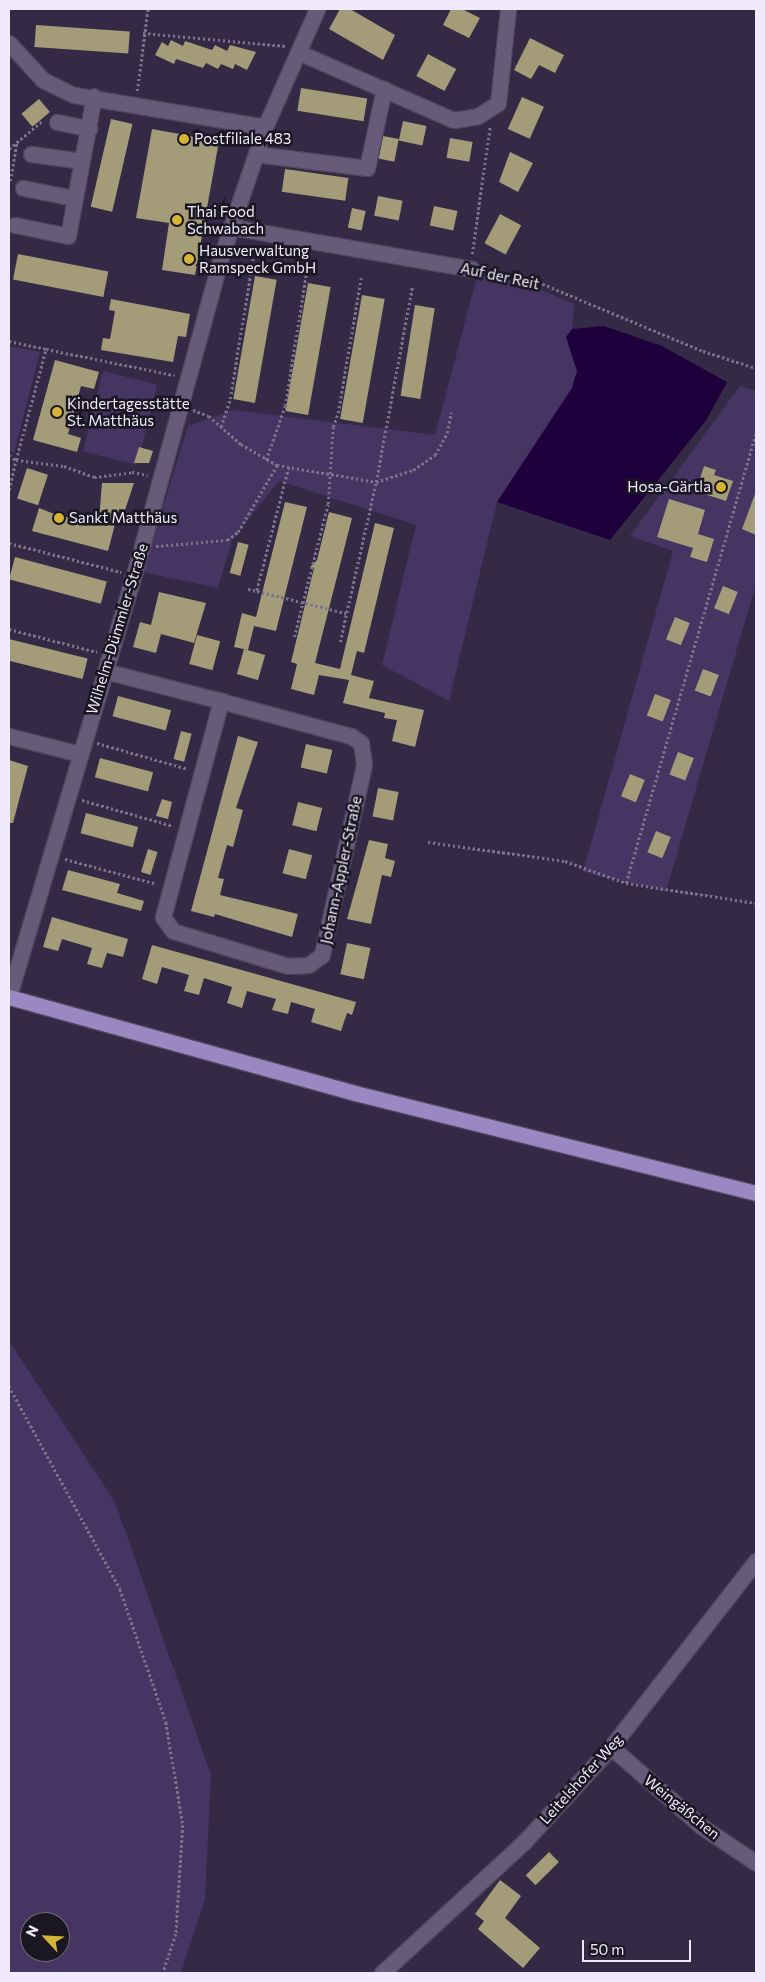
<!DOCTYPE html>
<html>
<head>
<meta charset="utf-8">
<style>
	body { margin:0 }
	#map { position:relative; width:765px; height:1982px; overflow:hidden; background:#342a46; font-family:Commissioner,sans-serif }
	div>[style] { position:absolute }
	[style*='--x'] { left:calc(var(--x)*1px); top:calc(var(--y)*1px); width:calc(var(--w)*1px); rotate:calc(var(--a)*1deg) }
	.green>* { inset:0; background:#463462; transform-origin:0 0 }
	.water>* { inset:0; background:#1e003c }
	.building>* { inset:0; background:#a49b78; transform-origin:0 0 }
	.path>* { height:2.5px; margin-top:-1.25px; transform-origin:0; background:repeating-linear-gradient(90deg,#7b738b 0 2.5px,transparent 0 5px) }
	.roads { filter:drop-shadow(1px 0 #4f465d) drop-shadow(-1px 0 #4f465d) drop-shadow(0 1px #4f465d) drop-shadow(0 -1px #4f465d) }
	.minor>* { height:15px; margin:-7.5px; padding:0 7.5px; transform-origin:7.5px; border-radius:7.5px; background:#665c7a }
	.major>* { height:15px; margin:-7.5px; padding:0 7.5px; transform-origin:7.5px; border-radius:7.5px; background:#9b87c1 }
	.dots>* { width:14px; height:14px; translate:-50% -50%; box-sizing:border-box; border:2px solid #1a1622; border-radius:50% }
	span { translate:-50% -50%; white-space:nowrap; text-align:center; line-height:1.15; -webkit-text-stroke:5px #1a1622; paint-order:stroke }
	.poi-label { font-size:15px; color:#f0eafc }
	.left { translate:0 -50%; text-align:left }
	.right { translate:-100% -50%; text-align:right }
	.street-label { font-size:15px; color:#f0eafc }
	.frame { position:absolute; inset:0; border:10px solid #f0eafc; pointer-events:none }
	.north { position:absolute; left:20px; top:1912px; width:50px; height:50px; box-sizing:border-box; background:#1a1622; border:1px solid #706b79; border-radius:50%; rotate:295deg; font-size:14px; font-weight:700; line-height:20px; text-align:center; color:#f0eafc }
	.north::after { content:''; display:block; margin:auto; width:18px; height:22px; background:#d5b535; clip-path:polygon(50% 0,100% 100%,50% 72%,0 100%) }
	.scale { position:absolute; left:582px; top:1940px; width:109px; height:22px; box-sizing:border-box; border:2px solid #f0eafc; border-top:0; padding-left:6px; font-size:15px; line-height:18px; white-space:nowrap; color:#f0eafc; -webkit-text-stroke:4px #1a1622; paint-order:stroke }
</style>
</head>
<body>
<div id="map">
	<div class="green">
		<i style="clip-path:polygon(478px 273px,535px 287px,574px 304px,572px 329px,566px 337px,577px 371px,572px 388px,497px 502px,449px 701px,382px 665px,416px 525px,279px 481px,232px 540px,218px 588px,143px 572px,188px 426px,233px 410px,435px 435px)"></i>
		<i style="clip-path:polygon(9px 346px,40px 352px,14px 453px,9px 450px)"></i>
		<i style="left:103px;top:371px;width:56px;height:83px;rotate:14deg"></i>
		<i style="clip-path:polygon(740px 386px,756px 391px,756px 584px,666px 891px,583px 872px,673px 551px,630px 536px)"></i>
		<i style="clip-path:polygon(evenodd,9px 1341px,115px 1502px,211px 1775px,205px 1899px,181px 1973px,9px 1973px,9px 1341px,30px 1922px,60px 1922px,60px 1952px,30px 1952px,30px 1922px)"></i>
	</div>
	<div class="water">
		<i style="clip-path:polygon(604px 326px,662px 346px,727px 382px,707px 419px,610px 540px,497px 502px,572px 388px,577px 371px,566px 337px,572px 329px)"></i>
	</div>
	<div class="building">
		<i style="clip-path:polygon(340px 9px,350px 9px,395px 35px,383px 60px,329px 29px)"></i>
		<i style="clip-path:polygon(451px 9px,462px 9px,480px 18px,469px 38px,443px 25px)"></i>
		<i style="left:36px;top:25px;width:94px;height:22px;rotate:4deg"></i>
		<i style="clip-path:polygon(530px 38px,564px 55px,555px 73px,539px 65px,531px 79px,514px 70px)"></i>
		<i style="clip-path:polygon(171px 40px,183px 46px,185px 41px,212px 50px,215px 45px,227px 51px,230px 45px,256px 52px,247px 70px,235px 64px,233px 69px,221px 64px,218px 69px,206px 63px,203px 68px,176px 59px,174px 64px,155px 55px,162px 42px,168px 46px)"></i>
		<i style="left:428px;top:54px;width:32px;height:25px;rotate:28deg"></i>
		<i style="left:301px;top:88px;width:67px;height:23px;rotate:9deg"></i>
		<i style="left:522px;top:97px;width:24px;height:35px;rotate:24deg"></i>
		<i style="left:39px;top:99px;width:17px;height:23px;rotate:50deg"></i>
		<i style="left:111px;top:119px;width:22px;height:90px;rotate:13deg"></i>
		<i style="left:403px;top:121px;width:24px;height:20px;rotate:12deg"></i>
		<i style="clip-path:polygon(152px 129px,219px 141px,195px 275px,162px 270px,169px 223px,136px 218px)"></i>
		<i style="left:383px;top:136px;width:16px;height:23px;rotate:11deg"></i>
		<i style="left:450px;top:138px;width:23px;height:20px;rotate:10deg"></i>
		<i style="clip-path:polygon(510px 152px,533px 163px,518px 192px,499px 182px)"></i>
		<i style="left:285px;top:169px;width:64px;height:23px;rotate:8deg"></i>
		<i style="left:378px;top:196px;width:25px;height:20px;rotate:11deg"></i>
		<i style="left:434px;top:206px;width:24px;height:20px;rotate:12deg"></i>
		<i style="left:352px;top:208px;width:14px;height:20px;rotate:12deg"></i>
		<i style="left:500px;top:214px;width:24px;height:33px;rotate:28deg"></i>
		<i style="left:18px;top:254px;width:92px;height:26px;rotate:11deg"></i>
		<i style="left:255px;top:276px;width:22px;height:125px;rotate:10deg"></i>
		<i style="left:308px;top:283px;width:23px;height:130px;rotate:10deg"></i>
		<i style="left:362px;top:295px;width:23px;height:126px;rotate:10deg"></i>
		<i style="clip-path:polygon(111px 299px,190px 314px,186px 337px,178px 336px,173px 362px,101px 350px,103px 338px,110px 339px,115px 311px,109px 310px)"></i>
		<i style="left:415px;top:305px;width:20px;height:92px;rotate:9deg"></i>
		<i style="clip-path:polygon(55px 360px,99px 372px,94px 389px,81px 386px,68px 434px,81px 438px,77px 452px,33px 440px)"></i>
		<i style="clip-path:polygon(139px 447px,153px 451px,149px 463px,134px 463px)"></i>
		<i style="clip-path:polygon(704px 466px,716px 470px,714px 475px,733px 481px,726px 501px,701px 493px,704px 483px,699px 482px)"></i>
		<i style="left:27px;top:468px;width:22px;height:32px;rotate:18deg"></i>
		<i style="clip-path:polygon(102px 483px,134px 483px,125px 510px,119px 509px,108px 551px,32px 531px,39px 508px,62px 517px,99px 519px)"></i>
		<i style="clip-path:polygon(755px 494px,756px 495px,756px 535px,742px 529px)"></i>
		<i style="clip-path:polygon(669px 499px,705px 510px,698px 534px,714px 539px,707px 562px,690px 557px,693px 548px,657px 537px)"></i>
		<i style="clip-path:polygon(285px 502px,307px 507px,276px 631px,254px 626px,248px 650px,234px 647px,242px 613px,256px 617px)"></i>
		<i style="clip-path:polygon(329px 512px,352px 518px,315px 663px,340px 669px,375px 523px,394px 528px,364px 653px,357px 651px,351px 675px,374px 681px,369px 698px,424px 710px,415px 747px,392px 741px,397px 720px,384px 718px,385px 713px,343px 703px,349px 680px,319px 675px,314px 695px,291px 689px,297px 664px,291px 662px,314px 568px,310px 567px,317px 560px)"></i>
		<i style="left:238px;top:542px;width:11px;height:32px;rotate:15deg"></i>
		<i style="left:15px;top:557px;width:95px;height:23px;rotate:15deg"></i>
		<i style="left:723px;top:586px;width:16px;height:24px;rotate:22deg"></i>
		<i style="clip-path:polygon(159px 592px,206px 603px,194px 643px,161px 634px,156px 653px,133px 647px,140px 622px,151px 625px)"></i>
		<i style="left:675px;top:617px;width:16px;height:24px;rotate:22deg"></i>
		<i style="left:197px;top:635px;width:24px;height:30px;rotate:15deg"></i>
		<i style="left:9px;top:639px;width:81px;height:21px;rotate:14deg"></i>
		<i style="left:244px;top:649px;width:22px;height:26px;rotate:16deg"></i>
		<i style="left:703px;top:669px;width:17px;height:23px;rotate:21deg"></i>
		<i style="left:655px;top:694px;width:17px;height:23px;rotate:21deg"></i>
		<i style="left:118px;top:696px;width:55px;height:21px;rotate:15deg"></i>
		<i style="left:181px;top:731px;width:11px;height:29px;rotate:15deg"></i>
		<i style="clip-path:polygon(238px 736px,258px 742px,236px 808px,243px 810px,233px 847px,227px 845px,218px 878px,224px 879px,220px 895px,298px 914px,292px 937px,215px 914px,214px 917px,191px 911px)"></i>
		<i style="left:306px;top:744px;width:27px;height:24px;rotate:13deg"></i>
		<i style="left:678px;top:752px;width:17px;height:24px;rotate:21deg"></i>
		<i style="left:100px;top:758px;width:55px;height:20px;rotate:15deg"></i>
		<i style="clip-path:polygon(9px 760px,28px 766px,13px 823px,9px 823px)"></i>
		<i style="left:630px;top:774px;width:16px;height:24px;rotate:22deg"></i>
		<i style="left:378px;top:788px;width:21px;height:29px;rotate:11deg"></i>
		<i style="clip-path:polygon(162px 799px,172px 802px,168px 819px,156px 816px)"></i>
		<i style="left:298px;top:802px;width:25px;height:24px;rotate:14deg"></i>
		<i style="left:86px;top:813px;width:54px;height:21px;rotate:15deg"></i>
		<i style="left:656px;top:831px;width:16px;height:23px;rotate:22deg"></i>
		<i style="clip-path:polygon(369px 840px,388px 844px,385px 858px,395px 861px,391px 877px,382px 875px,371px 924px,347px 919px)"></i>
		<i style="left:148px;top:849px;width:10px;height:24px;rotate:17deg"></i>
		<i style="left:289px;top:849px;width:24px;height:25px;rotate:15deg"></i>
		<i style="clip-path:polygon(68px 870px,120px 884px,117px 893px,144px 901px,141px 911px,62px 890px)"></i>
		<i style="clip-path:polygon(52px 917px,128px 939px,123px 957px,107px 953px,102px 968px,87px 964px,92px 948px,62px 939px,58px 951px,43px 947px)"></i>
		<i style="left:347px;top:943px;width:24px;height:32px;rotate:12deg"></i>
		<i style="clip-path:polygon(152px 945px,356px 1002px,352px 1015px,347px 1013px,341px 1031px,311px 1022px,315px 1009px,291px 1002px,288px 1014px,272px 1010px,276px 999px,247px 991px,242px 1008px,227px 1003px,232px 987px,204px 978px,199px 995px,184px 991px,189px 975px,162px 967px,157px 984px,142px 979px)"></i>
		<i style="left:549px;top:1852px;width:14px;height:33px;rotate:45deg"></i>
		<i style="clip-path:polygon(500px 1880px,521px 1896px,505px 1918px,540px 1948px,523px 1968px,478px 1929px,484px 1921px,475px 1914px)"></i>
	</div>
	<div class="path">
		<i style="--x:143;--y:33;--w:144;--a:5.2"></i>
		<i style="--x:137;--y:91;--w:83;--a:-82.4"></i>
		<i style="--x:9;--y:149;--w:43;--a:-40.3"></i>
		<i style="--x:10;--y:181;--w:40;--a:-80"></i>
		<i style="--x:472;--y:254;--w:129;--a:-82"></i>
		<i style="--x:483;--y:271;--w:56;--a:11.3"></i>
		<i style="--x:538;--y:282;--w:179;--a:22.7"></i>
		<i style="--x:703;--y:351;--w:56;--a:17.8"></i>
		<i style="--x:9;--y:341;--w:38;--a:12"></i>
		<i style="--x:193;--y:410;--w:17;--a:21"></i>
		<i style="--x:209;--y:416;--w:43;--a:41.2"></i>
		<i style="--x:241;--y:444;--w:42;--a:30.3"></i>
		<i style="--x:277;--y:465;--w:100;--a:9.7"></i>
		<i style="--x:376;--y:482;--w:39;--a:-18"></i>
		<i style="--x:413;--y:470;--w:27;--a:-34"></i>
		<i style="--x:435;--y:455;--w:25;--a:-61"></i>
		<i style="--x:447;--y:433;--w:21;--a:-79"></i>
		<i style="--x:221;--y:427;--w:29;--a:-72"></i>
		<i style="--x:230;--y:399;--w:142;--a:-80.7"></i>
		<i style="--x:9;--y:455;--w:9;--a:36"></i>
		<i style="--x:16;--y:460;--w:115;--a:-74.9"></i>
		<i style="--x:46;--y:349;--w:131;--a:11.5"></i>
		<i style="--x:266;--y:460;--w:57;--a:-70.6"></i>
		<i style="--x:285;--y:406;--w:140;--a:-80.9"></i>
		<i style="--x:289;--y:467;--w:128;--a:104.5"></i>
		<i style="--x:257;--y:591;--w:92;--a:13.9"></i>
		<i style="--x:9;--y:490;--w:31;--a:-77"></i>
		<i style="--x:16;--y:460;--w:48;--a:7.1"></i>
		<i style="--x:64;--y:466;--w:32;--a:20"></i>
		<i style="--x:94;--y:477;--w:38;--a:-7"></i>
		<i style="--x:132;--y:472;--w:16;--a:11"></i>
		<i style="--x:9;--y:543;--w:116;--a:14.5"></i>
		<i style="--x:156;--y:546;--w:71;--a:-4.8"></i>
		<i style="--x:227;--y:540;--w:14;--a:-36"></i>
		<i style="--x:238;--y:532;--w:78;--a:-59.8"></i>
		<i style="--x:248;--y:589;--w:9;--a:13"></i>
		<i style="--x:9;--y:629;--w:91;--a:14.6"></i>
		<i style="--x:294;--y:637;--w:137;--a:-75.7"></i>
		<i style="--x:328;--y:504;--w:77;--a:-86.3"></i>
		<i style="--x:333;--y:427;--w:15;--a:-70"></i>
		<i style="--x:338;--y:413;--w:137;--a:-80.3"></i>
		<i style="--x:340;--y:642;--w:164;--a:-77.3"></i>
		<i style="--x:376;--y:482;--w:198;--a:-79.5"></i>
		<i style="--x:97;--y:743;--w:95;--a:15.9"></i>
		<i style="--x:82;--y:800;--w:95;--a:15.9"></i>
		<i style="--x:428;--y:842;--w:138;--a:7.9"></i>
		<i style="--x:565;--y:861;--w:65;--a:19.8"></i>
		<i style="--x:626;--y:883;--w:132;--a:8.7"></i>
		<i style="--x:65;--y:859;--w:95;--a:15.2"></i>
		<i style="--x:626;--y:883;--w:468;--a:-73.9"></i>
		<i style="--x:9;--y:1386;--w:231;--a:61.3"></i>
		<i style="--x:120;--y:1589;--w:141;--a:70.9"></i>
		<i style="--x:166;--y:1722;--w:104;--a:80.6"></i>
		<i style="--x:183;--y:1825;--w:109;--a:93.7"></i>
		<i style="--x:176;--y:1934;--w:41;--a:108.4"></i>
	</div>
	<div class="roads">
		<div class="minor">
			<i style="--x:9;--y:43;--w:50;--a:47.4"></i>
			<i style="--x:43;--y:80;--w:34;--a:26"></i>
			<i style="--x:74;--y:95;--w:194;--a:9.5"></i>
			<i style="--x:298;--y:52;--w:170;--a:23.6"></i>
			<i style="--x:454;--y:120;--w:24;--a:-9"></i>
			<i style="--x:478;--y:116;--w:24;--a:-33"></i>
			<i style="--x:498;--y:103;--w:95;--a:-83.9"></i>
			<i style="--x:57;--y:122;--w:33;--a:11"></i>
			<i style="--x:31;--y:154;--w:51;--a:7.8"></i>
			<i style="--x:256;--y:154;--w:112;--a:7.2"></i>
			<i style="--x:367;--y:168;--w:81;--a:-77.9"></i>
			<i style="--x:23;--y:188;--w:52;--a:11.1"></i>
			<i style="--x:15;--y:225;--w:54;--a:11.7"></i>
			<i style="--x:68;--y:236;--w:142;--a:-79.5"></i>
			<i style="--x:231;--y:227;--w:244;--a:9.9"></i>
			<i style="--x:105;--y:671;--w:120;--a:14.5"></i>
			<i style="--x:221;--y:701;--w:135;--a:15.1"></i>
			<i style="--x:351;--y:736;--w:12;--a:35"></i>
			<i style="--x:361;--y:743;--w:22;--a:82"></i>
			<i style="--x:364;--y:765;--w:195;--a:102.5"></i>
			<i style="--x:322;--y:955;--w:17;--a:144"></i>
			<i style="--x:308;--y:965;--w:20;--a:177"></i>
			<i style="--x:288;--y:966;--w:120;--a:-163.1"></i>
			<i style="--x:173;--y:931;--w:17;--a:-126"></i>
			<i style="--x:163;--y:917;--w:224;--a:-75"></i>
			<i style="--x:9;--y:736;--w:73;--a:14.2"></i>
			<i style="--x:9;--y:996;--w:469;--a:-73.5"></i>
			<i style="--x:142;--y:546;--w:303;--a:-74.7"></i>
			<i style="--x:222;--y:254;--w:134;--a:-71.3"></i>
			<i style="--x:265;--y:127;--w:129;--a:-66.2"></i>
			<i style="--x:611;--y:1747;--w:120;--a:41.3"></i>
			<i style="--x:701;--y:1826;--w:66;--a:33.9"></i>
			<i style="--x:382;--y:1973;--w:193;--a:-42.7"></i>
			<i style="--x:524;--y:1842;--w:129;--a:-47.5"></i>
			<i style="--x:611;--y:1747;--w:236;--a:-52.1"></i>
		</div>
		<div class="major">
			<i style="--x:9;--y:997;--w:359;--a:15.5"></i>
			<i style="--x:355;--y:1093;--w:413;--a:14"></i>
		</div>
	</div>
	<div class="dots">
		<i style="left:184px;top:139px;background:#d5b535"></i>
		<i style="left:177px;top:220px;background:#d5b535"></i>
		<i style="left:189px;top:259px;background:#d5b535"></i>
		<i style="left:57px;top:412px;background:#d5b535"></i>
		<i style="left:721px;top:487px;background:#d5b535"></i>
		<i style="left:59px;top:518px;background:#d5b535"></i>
	</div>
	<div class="poi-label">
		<span class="left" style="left:194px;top:139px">Postfiliale 483</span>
		<span class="left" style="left:187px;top:220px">Thai Food<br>Schwabach</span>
		<span class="left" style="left:199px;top:259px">Hausverwaltung<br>Ramspeck GmbH</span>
		<span class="left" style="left:67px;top:412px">Kindertagesstätte<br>St. Matthäus</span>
		<span class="right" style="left:711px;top:487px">Hosa-Gärtla</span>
		<span class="left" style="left:69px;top:518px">Sankt Matthäus</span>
	</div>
	<div class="street-label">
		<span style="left:500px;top:276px;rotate:12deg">Auf der Reit</span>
		<span style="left:117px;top:629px;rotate:-73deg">Wilhelm-Dümmler-Straße</span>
		<span style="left:341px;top:870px;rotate:-78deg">Johann-Appler-Straße</span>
		<span style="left:581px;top:1779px;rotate:-48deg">Leitelshofer Weg</span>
		<span style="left:682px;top:1807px;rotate:39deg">Weingäßchen</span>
	</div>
	<div class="frame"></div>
	<div class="north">N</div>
	<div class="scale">50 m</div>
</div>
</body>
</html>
